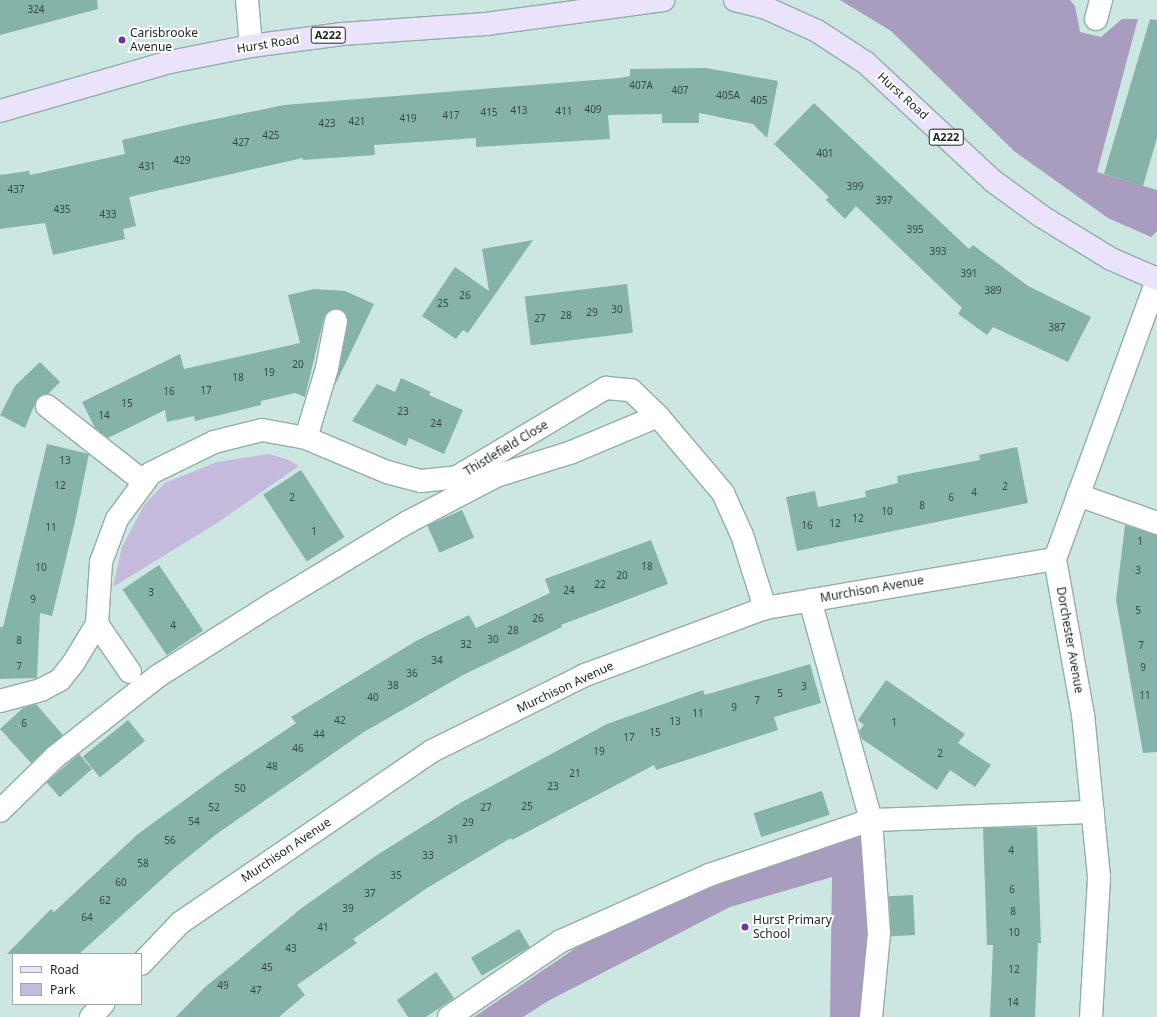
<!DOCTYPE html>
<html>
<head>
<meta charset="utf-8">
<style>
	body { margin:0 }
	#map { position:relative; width:1157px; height:1017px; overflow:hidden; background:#cce7e1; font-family:"Noto Sans",sans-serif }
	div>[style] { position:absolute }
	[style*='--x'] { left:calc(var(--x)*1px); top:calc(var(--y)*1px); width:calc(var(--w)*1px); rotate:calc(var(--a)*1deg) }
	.green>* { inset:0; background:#c6badc }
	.forest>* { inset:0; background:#a99dbf }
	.building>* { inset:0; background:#85b3a9; transform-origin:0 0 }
	.roads { filter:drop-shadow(1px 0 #92ada7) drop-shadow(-1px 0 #92ada7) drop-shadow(0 1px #92ada7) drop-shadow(0 -1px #92ada7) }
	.minor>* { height:22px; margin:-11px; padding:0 11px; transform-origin:11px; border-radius:11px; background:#fff }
	.major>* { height:22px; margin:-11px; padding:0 11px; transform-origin:11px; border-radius:11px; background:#ebe2fc }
	.dots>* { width:11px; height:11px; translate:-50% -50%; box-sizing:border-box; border:2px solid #fff; border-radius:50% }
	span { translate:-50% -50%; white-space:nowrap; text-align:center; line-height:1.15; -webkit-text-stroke:4px #fff; paint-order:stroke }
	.number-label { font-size:10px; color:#354844 }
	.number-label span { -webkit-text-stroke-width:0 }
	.shield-label span { padding:1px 3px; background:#fff; border:1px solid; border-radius:3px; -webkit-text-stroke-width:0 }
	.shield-label { font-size:11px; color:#1a2422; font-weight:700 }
	.poi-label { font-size:12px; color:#1a2422 }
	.left { translate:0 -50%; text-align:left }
	.street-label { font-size:12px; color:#1a2422 }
	.legend { position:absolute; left:12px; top:953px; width:130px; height:52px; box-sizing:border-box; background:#fff; border:1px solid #a3a7a7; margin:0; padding:5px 7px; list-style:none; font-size:12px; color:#1a2422 }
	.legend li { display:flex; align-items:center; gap:8px; height:20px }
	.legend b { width:20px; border:1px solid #a3a7a7 }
</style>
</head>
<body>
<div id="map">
	<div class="green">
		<i style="clip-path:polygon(269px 454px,286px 459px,299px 466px,217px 523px,113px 587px,122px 547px,144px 505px,165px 483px,217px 462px)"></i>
	</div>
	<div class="forest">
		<i style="clip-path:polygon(840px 0,1070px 0,1075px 6px,1080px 32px,1101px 37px,1122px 19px,1138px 19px,1097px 172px,1157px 190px,1157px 231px,1151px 237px,1108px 218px,1014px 151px,891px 31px)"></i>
		<i style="clip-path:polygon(867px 829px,873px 911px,865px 1017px,830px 1017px,832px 877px,730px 907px,548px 1001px,523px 1017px,474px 1017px,583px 943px,727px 878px)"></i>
	</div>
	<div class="building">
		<i style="clip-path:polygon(0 0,97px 0,98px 9px,0 35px)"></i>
		<i style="clip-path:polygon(1150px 19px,1157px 20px,1157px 138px,1143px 186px,1104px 174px)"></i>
		<i style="clip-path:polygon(706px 68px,778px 81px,767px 138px,753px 124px,699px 113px,699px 123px,662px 123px,662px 114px,608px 115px,610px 139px,476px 147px,476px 138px,374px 145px,375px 155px,303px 160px,303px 158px,129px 197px,136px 226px,123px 229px,125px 239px,53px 255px,45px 223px,0 229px,0 175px,29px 171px,30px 175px,125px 154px,122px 140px,191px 124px,284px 105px,620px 78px,630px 76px,630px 69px)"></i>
		<i style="clip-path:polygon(814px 103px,969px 249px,973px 245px,1028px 286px,1091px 317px,1068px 362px,993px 327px,987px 335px,958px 314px,962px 308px,856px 206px,845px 219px,826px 200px,829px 197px,774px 144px)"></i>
		<i style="clip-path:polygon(533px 240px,468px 333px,463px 330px,456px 339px,422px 316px,455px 267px,489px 291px,482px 249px)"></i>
		<i style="left:627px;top:284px;width:49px;height:103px;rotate:83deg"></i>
		<i style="clip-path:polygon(314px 289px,345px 291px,374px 304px,335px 385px,348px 323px,344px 312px,338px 309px,332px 309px,324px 318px,305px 397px,295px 393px,261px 401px,261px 405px,195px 421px,194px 416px,167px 422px,165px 410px,108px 438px,95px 428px,82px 402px,180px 354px,184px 369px,300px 343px,288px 295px)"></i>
		<i style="clip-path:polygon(40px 362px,60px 382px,48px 394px,37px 399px,25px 428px,0 415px,15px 386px)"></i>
		<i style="clip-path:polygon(401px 378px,431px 392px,429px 395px,463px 410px,444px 454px,409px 438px,406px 446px,352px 421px,377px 384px,395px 392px)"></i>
		<i style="clip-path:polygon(47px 444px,89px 454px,76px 517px,52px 616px,40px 613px,37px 678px,0 679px,0 627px,3px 627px)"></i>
		<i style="clip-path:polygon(1017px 447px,1028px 503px,797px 551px,786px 497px,815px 491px,818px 507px,866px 497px,865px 491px,898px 483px,897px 476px,980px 460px,979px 455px)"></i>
		<i style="left:301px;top:470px;width:80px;height:45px;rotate:57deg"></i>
		<i style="left:462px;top:510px;width:30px;height:38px;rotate:66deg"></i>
		<i style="clip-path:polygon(1125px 525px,1157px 535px,1157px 752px,1143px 753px,1116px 600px)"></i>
		<i style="clip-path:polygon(651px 540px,668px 584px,561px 625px,562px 627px,463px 675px,364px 732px,218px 833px,172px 870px,79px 954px,7px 954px,51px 909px,54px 912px,138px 834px,223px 772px,296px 723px,291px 717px,416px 641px,469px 615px,476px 628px,550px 593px,545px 579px)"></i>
		<i style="left:159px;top:565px;width:79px;height:44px;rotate:56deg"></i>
		<i style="clip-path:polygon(810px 664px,821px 703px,774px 717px,778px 730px,656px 770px,654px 765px,512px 840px,511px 838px,427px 888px,353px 939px,357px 943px,297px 985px,305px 995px,279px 1017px,176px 1017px,204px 988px,303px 907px,377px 855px,460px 803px,607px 724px,703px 690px,705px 695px)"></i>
		<i style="clip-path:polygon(886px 680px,965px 734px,958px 743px,991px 765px,975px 787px,950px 770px,937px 790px,862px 739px,859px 731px,864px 725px,858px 720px)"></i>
		<i style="clip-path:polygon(36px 704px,63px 735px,31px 763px,0 729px,23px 708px)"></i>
		<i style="left:128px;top:720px;width:27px;height:58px;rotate:51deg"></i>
		<i style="left:79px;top:754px;width:20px;height:43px;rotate:49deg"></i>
		<i style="left:822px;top:791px;width:25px;height:72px;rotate:72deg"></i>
		<i style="clip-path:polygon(1037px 827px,1041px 943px,1038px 943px,1035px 1017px,990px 1017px,993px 945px,987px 945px,983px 828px)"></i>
		<i style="left:913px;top:895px;width:40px;height:24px;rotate:87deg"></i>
		<i style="left:519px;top:929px;width:21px;height:56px;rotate:59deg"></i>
		<i style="clip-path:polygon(436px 972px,454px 998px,426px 1017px,408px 1017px,397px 1000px)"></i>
	</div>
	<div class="roads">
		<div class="minor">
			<i style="--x:247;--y:0;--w:46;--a:85"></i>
			<i style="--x:1096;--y:19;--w:20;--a:-75"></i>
			<i style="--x:47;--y:406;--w:123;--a:38.1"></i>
			<i style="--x:306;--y:438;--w:73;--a:-73.3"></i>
			<i style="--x:327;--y:368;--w:48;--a:-79.2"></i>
			<i style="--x:1078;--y:495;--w:84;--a:19.5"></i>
			<i style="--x:97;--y:624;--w:58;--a:55.5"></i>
			<i style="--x:0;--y:701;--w:42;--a:-15"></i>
			<i style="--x:41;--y:690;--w:21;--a:-28"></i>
			<i style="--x:60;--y:680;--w:23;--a:-52"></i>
			<i style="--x:74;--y:662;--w:44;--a:-58.8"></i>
			<i style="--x:97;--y:624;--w:62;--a:-86.3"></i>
			<i style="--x:101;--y:562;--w:46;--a:-69.6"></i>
			<i style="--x:117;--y:519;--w:57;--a:-53.5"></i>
			<i style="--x:151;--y:473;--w:70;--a:-26.2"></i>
			<i style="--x:214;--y:442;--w:49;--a:-14"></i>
			<i style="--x:262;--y:430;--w:45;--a:10.3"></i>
			<i style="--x:306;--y:438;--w:88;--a:22.8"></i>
			<i style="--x:387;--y:472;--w:35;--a:15"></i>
			<i style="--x:421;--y:481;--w:36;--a:-6"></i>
			<i style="--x:457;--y:477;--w:174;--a:-30.9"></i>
			<i style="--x:606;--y:388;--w:25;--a:5"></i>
			<i style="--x:631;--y:390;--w:37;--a:44"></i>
			<i style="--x:658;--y:416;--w:101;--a:49.8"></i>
			<i style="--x:723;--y:493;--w:46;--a:65.7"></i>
			<i style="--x:742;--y:535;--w:77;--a:72.5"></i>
			<i style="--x:0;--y:811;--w:77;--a:-44.5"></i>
			<i style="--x:55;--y:757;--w:131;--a:-38.2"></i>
			<i style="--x:158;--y:676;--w:135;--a:-32.3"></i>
			<i style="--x:272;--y:604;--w:159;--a:-31.1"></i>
			<i style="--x:408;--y:522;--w:99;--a:-27.6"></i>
			<i style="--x:496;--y:476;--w:80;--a:-17.5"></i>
			<i style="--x:572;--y:452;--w:93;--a:-22.7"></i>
			<i style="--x:141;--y:964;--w:57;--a:-46.4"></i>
			<i style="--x:180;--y:923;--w:305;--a:-34.3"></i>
			<i style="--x:432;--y:751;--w:171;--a:-26.4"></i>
			<i style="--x:585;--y:675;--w:192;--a:-20.4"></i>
			<i style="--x:765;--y:608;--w:294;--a:-9.6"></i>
			<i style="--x:91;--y:1017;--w:18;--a:-47"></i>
			<i style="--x:449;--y:1017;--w:135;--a:-34.2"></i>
			<i style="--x:561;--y:941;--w:162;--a:-24"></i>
			<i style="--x:709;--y:875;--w:171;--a:-18.8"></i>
			<i style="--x:871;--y:820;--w:228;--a:-105.5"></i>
			<i style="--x:871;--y:1017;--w:83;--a:-84.5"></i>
			<i style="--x:879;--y:934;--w:114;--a:-94"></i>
			<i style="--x:871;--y:820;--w:222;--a:-2.1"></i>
			<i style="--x:1091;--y:1017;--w:140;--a:-86.7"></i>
			<i style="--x:1099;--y:877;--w:163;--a:-95.6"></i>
			<i style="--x:1083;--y:715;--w:158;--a:-100.2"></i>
			<i style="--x:1055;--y:559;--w:297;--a:-69.9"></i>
		</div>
		<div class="major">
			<i style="--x:735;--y:0;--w:32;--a:14"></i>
			<i style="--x:766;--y:8;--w:56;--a:24.3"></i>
			<i style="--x:817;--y:31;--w:59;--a:33.1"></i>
			<i style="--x:866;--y:63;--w:173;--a:42.9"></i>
			<i style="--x:993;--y:181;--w:59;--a:36.1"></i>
			<i style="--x:1041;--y:216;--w:82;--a:31.6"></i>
			<i style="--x:1111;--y:259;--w:50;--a:23.5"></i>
			<i style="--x:0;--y:111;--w:177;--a:-16.1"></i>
			<i style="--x:170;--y:62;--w:83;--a:-11.2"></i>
			<i style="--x:251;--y:46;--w:92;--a:-7.5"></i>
			<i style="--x:342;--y:34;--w:144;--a:-4"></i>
			<i style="--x:486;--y:24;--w:179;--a:-7.7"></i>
		</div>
	</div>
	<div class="dots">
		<i style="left:122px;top:40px;background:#6c34aa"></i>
		<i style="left:745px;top:927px;background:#6c34aa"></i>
	</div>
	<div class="number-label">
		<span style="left:36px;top:10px">324</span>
		<span style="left:641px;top:86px">407A</span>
		<span style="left:680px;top:91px">407</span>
		<span style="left:728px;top:96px">405A</span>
		<span style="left:759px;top:101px">405</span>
		<span style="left:593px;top:110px">409</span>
		<span style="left:519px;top:111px">413</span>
		<span style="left:564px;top:112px">411</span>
		<span style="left:489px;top:113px">415</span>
		<span style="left:451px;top:116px">417</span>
		<span style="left:408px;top:119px">419</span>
		<span style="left:357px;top:122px">421</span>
		<span style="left:327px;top:124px">423</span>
		<span style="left:271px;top:136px">425</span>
		<span style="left:241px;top:143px">427</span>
		<span style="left:825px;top:154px">401</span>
		<span style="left:182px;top:161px">429</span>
		<span style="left:147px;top:167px">431</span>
		<span style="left:855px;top:187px">399</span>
		<span style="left:16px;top:190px">437</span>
		<span style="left:884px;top:201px">397</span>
		<span style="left:62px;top:210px">435</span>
		<span style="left:108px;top:215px">433</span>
		<span style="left:915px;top:230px">395</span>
		<span style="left:938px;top:252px">393</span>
		<span style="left:969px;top:274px">391</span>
		<span style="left:993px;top:291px">389</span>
		<span style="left:465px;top:296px">26</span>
		<span style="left:443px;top:304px">25</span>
		<span style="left:617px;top:310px">30</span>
		<span style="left:592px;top:313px">29</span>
		<span style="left:566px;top:316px">28</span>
		<span style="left:540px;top:319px">27</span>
		<span style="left:1057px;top:328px">387</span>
		<span style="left:298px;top:365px">20</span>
		<span style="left:269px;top:373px">19</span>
		<span style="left:238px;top:378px">18</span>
		<span style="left:206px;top:391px">17</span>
		<span style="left:169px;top:392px">16</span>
		<span style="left:127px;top:404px">15</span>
		<span style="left:403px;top:412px">23</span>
		<span style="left:104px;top:416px">14</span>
		<span style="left:436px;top:424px">24</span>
		<span style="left:65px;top:461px">13</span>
		<span style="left:60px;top:486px">12</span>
		<span style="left:1005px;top:487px">2</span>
		<span style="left:974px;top:493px">4</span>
		<span style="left:292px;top:498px">2</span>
		<span style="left:951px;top:498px">6</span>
		<span style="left:922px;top:506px">8</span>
		<span style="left:887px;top:512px">10</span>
		<span style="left:858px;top:519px">12</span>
		<span style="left:835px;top:524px">12</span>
		<span style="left:807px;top:526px">16</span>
		<span style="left:51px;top:528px">11</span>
		<span style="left:314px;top:532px">1</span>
		<span style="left:1140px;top:542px">1</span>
		<span style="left:647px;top:567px">18</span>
		<span style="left:41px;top:568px">10</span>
		<span style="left:1138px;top:571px">3</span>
		<span style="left:622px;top:576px">20</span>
		<span style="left:600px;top:585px">22</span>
		<span style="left:569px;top:591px">24</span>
		<span style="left:151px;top:593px">3</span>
		<span style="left:33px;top:600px">9</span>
		<span style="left:1138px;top:611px">5</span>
		<span style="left:538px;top:619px">26</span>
		<span style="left:173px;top:626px">4</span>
		<span style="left:513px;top:631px">28</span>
		<span style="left:493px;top:640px">30</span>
		<span style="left:19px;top:641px">8</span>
		<span style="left:466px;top:645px">32</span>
		<span style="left:1141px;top:646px">7</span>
		<span style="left:437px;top:661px">34</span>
		<span style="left:19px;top:667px">7</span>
		<span style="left:1143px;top:668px">9</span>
		<span style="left:412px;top:674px">36</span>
		<span style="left:393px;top:686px">38</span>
		<span style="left:804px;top:687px">3</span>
		<span style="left:780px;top:694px">5</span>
		<span style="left:1145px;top:696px">11</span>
		<span style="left:373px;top:698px">40</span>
		<span style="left:757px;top:701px">7</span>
		<span style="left:734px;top:708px">9</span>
		<span style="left:698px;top:714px">11</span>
		<span style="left:340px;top:721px">42</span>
		<span style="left:675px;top:722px">13</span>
		<span style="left:894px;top:723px">1</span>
		<span style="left:24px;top:724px">6</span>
		<span style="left:655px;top:733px">15</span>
		<span style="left:319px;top:735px">44</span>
		<span style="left:629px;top:738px">17</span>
		<span style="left:298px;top:749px">46</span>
		<span style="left:599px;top:752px">19</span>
		<span style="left:940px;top:754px">2</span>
		<span style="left:272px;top:767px">48</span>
		<span style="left:575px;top:774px">21</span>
		<span style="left:553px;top:787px">23</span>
		<span style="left:240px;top:789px">50</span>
		<span style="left:527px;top:807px">25</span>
		<span style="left:214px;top:808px">52</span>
		<span style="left:486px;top:808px">27</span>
		<span style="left:194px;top:822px">54</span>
		<span style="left:468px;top:823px">29</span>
		<span style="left:453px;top:840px">31</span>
		<span style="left:170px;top:841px">56</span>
		<span style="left:1011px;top:851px">4</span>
		<span style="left:428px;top:856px">33</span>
		<span style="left:143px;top:864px">58</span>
		<span style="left:396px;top:876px">35</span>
		<span style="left:121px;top:883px">60</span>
		<span style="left:1012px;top:890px">6</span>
		<span style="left:370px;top:894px">37</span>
		<span style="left:105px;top:901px">62</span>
		<span style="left:348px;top:909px">39</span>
		<span style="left:1013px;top:912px">8</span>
		<span style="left:87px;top:918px">64</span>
		<span style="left:323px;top:928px">41</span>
		<span style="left:1014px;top:933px">10</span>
		<span style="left:291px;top:949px">43</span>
		<span style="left:267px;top:968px">45</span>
		<span style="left:1014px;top:970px">12</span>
		<span style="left:223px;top:986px">49</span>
		<span style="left:256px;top:991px">47</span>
		<span style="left:1013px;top:1003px">14</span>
	</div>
	<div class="shield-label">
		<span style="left:328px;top:35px">A222</span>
		<span style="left:946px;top:137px">A222</span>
	</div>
	<div class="poi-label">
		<span class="left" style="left:130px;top:40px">Carisbrooke<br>Avenue</span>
		<span class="left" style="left:753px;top:927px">Hurst Primary<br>School</span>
	</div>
	<div class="street-label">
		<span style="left:268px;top:44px;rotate:-9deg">Hurst Road</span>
		<span style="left:903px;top:96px;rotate:42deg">Hurst Road</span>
		<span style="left:506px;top:448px;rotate:-31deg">Thistlefield Close</span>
		<span style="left:872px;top:589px;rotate:-10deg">Murchison Avenue</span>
		<span style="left:1070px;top:640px;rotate:80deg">Dorchester Avenue</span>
		<span style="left:565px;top:687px;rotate:-25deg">Murchison Avenue</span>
		<span style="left:286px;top:850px;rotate:-34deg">Murchison Avenue</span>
	</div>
	<ul class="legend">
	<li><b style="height:5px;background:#ebe2fc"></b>Road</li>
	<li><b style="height:11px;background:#c6badc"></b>Park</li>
	</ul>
</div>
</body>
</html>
